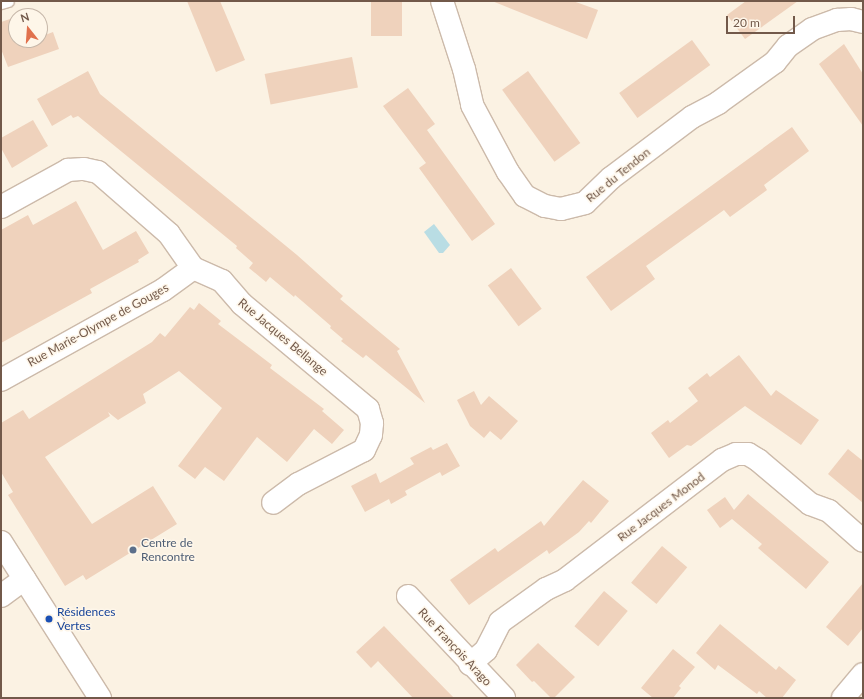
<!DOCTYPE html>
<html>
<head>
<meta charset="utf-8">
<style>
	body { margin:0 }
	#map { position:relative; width:864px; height:699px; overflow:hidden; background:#fbf2e3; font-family:Lato,sans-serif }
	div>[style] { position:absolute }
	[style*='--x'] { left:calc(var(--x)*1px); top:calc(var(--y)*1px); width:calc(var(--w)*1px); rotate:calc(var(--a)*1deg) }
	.water>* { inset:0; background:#b9dde4 }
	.building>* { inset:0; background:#efd2bc; transform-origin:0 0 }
	.roads { filter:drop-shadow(1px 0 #ccbaaa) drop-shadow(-1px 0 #ccbaaa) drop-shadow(0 1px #ccbaaa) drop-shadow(0 -1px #ccbaaa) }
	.service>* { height:11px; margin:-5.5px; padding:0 5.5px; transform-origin:5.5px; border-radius:5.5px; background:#fff }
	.minor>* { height:22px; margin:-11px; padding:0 11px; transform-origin:11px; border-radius:11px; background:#fff }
	.dots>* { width:11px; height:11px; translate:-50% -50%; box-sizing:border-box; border:2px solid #fef6e9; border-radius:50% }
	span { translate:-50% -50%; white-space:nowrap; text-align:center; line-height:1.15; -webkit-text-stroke:3px #fef6e9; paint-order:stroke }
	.street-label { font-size:12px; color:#72594a }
	.service-label { font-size:12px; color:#4e5e75 }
	.left { translate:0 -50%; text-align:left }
	.transit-label { font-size:12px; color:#164399 }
	.frame { position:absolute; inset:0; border:2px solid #72594a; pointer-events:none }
	.north { position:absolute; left:8px; top:8px; width:40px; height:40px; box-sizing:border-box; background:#fef6e9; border:1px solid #c6b7a9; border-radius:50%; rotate:343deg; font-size:11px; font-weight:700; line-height:16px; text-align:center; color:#72594a }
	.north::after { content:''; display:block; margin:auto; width:14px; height:18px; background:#e1714d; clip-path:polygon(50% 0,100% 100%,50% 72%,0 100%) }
	.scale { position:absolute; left:726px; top:16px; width:69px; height:18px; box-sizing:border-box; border:2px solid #72594a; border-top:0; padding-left:5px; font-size:12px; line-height:14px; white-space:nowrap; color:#72594a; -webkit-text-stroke:3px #fef6e9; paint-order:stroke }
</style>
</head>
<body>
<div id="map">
	<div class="water">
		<i style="clip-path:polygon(434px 224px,450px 245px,443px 253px,439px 253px,424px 232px)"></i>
	</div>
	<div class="building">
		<i style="clip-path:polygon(187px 1px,220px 1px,245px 60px,216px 72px)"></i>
		<i style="left:371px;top:1px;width:31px;height:35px"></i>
		<i style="clip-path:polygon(492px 1px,573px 1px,598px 10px,587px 39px)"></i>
		<i style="clip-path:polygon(746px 1px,798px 1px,745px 39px,727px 15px)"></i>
		<i style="clip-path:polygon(16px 17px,16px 40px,40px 40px,40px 37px,53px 32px,59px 49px,8px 67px,1px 49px,1px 22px)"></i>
		<i style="left:692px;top:40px;width:31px;height:90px;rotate:54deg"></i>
		<i style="clip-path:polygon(844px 44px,863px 74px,863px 126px,819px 64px)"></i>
		<i style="left:352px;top:57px;width:31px;height:89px;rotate:79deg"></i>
		<i style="clip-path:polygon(88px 71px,100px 94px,297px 255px,343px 296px,340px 299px,400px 349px,397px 351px,425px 403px,366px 355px,363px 358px,341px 341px,343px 339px,330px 328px,331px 326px,295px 295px,294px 297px,270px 277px,266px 282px,249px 268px,253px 263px,236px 248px,237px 246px,78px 116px,73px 118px,71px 115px,52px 126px,37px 99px)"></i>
		<i style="left:528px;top:71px;width:89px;height:32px;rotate:54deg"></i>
		<i style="clip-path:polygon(408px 88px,435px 124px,427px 130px,495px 224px,472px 241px,419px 168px,426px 163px,383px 106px)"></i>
		<i style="clip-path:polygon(33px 120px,48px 146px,12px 168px,1px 148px,1px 138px)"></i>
		<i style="clip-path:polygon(792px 127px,809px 151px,764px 185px,767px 190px,730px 217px,724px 210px,646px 266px,655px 279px,611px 311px,586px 277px)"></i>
		<i style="clip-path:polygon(76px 201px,103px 250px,136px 231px,149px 253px,138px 260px,139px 262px,90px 289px,92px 293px,1px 343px,1px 230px,28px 215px,33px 225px)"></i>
		<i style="left:511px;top:268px;width:51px;height:29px;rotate:53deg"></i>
		<i style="clip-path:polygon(199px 303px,221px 321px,218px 324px,272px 365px,270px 368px,324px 409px,322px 411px,344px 430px,332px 444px,314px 429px,287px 462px,257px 437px,224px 481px,205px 467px,195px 479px,178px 466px,222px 408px,179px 371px,143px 394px,146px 403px,118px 420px,108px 412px,110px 416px,45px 457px,92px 524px,153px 486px,177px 524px,86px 580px,83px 575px,65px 586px,8px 495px,13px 492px,1px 472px,1px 423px,23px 410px,29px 419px,152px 342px,160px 333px,165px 337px,190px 307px,194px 310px)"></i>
		<i style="clip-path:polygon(739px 355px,771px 396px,776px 390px,819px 420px,801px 445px,745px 406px,691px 446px,687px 445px,669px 458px,651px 433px,668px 420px,670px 423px,698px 401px,688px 388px,707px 373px,710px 377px)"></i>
		<i style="clip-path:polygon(474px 391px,481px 405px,489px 396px,518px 421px,501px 440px,490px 431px,484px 438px,470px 426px,457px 400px)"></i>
		<i style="clip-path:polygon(447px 443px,460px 466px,442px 476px,440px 472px,405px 491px,407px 495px,391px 504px,389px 499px,365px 512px,351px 486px,376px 473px,380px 483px,414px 464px,410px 458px,431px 447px,433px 450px)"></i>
		<i style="clip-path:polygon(848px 449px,863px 461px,863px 503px,828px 474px)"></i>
		<i style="clip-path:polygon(583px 480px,609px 501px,591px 523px,589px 521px,579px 532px,549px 554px,547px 550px,469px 605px,450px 580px,495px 548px,498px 552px,541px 521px,544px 526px)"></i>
		<i style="clip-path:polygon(748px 494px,829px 562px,806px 589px,758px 548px,762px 544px,732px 519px,720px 528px,707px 510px,725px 497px,734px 510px)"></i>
		<i style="left:662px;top:546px;width:33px;height:48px;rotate:40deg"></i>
		<i style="clip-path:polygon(863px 583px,863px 628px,848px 646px,826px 627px)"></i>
		<i style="left:604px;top:591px;width:31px;height:46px;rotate:40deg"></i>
		<i style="clip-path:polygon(720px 624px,776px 670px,779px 666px,796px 680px,782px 698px,767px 698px,759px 691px,757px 694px,718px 665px,715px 670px,696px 653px)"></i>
		<i style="clip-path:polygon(384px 626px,408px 651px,454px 698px,413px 698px,378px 661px,371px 668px,356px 652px)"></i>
		<i style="clip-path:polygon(538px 643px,575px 677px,554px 698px,551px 698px,534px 681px,532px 682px,516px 665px)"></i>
		<i style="clip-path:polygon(673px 649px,695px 667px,679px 686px,681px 688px,673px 698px,653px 698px,641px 688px)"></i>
	</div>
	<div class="roads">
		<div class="service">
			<i style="--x:1;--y:3;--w:7;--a:-16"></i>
		</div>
		<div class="minor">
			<i style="--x:442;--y:1;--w:71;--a:72.1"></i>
			<i style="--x:464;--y:69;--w:37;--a:77"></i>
			<i style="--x:472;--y:105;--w:76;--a:61.8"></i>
			<i style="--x:508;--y:172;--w:29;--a:55"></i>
			<i style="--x:525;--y:196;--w:22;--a:27"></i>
			<i style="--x:545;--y:206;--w:16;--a:11"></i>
			<i style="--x:561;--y:209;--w:25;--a:-14"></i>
			<i style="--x:585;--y:203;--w:36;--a:-44"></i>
			<i style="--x:611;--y:178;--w:101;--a:-37"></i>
			<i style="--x:692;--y:117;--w:30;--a:-28"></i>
			<i style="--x:718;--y:103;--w:70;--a:-35.7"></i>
			<i style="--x:775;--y:62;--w:21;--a:-51"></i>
			<i style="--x:788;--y:46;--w:29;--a:-35"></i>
			<i style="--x:812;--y:29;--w:27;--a:-20"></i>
			<i style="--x:837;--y:20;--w:14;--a:-4"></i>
			<i style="--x:851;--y:19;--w:12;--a:14"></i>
			<i style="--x:1;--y:207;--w:77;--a:-28.9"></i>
			<i style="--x:68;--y:170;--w:16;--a:-4"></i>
			<i style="--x:84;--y:169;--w:14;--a:12"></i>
			<i style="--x:98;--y:172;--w:94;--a:41.1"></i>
			<i style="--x:169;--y:234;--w:42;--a:54.8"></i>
			<i style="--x:193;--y:268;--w:32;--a:24"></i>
			<i style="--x:222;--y:281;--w:30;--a:49"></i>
			<i style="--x:242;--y:304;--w:164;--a:39.8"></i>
			<i style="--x:368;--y:409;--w:15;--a:74"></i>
			<i style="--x:372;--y:423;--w:12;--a:95"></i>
			<i style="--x:371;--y:435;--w:17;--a:115"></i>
			<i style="--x:364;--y:450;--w:74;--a:152.7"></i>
			<i style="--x:298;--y:484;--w:31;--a:143"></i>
			<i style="--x:1;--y:380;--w:185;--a:-29.1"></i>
			<i style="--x:163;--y:290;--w:37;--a:-36"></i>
			<i style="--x:1;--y:542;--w:185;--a:57.6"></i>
			<i style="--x:1;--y:596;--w:29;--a:-36"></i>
			<i style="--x:408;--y:596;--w:140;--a:46.7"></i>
			<i style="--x:470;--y:664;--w:21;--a:-41"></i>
			<i style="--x:486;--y:650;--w:31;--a:-63"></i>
			<i style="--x:500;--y:622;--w:57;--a:-35.7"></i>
			<i style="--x:546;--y:589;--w:21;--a:-25"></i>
			<i style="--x:565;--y:580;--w:198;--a:-37.4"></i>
			<i style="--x:722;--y:460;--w:15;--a:-23"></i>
			<i style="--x:736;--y:454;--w:12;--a:0"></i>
			<i style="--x:748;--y:454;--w:12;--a:31"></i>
			<i style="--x:758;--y:460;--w:68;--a:40.2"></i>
			<i style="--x:810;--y:504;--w:20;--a:20"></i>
			<i style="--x:829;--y:511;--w:45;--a:41.4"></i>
			<i style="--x:843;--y:698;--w:31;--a:-50"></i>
		</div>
	</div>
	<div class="dots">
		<i style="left:133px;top:550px;background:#5c6f8a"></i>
		<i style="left:49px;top:619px;background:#1a4fb4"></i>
	</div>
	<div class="street-label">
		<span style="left:618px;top:175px;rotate:-39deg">Rue du Tendon</span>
		<span style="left:98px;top:325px;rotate:-29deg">Rue Marie-Olympe de Gouges</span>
		<span style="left:283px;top:337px;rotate:40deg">Rue Jacques Bellange</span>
		<span style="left:661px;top:507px;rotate:-37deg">Rue Jacques Monod</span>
		<span style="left:455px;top:647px;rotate:47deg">Rue François Arago</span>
	</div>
	<div class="service-label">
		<span class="left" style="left:141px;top:550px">Centre de<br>Rencontre</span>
	</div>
	<div class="transit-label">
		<span class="left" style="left:57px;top:619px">Résidences<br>Vertes</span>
	</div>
	<div class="frame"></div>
	<div class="north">N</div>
	<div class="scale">20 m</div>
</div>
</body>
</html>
